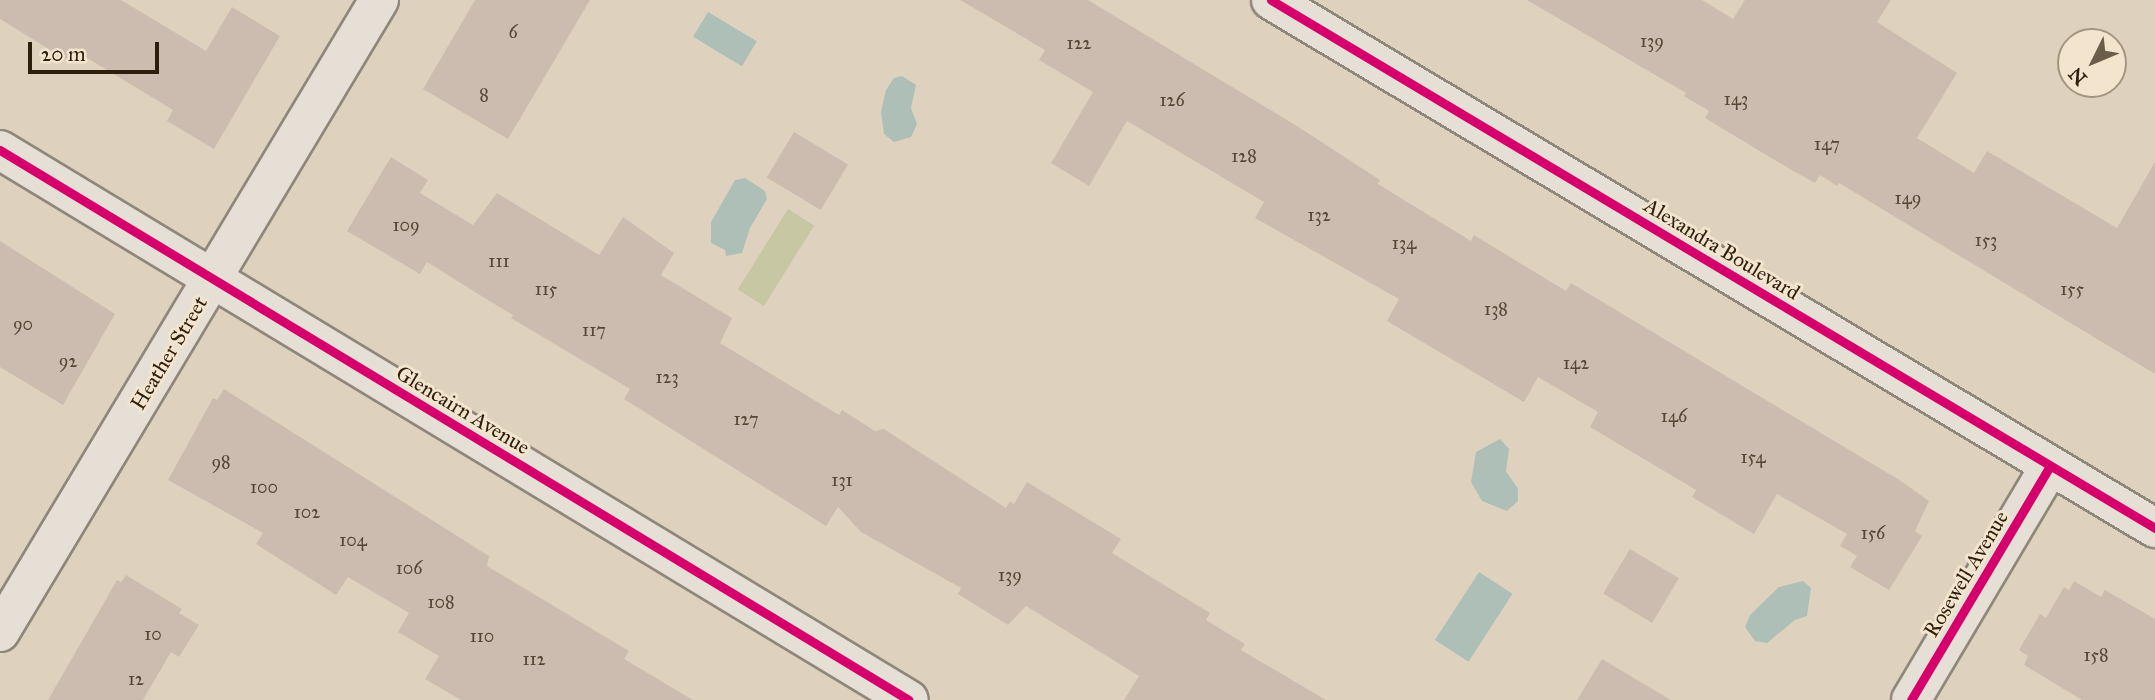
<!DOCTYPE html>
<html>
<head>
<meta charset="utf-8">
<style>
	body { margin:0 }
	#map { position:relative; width:2155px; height:700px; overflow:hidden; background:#ded2bf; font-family:"IM FELL Great Primer",serif }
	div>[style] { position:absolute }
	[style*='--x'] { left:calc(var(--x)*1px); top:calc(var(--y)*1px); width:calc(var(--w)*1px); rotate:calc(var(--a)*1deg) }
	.green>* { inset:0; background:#c7c7a4; transform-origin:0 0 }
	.water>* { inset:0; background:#aebfb7; transform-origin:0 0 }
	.building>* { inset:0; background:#ccbcaf; transform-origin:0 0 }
	.roads { filter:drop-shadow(2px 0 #90877b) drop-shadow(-2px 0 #90877b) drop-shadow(0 2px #90877b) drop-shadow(0 -2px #90877b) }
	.street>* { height:38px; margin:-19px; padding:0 19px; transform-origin:19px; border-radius:19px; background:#e5dfd5 }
	.secondary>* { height:38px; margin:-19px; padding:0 19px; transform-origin:19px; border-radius:19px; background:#e5dfd5 }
	.cycleway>* { height:9px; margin:-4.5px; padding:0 4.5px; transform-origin:4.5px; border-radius:4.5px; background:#d6006c }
	span { translate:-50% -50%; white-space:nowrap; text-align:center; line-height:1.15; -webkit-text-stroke:6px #f2e4cd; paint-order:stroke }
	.number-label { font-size:18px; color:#554636 }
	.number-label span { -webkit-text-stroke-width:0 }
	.street-label { font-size:21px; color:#2d1e0e }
	.north { position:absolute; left:2057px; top:28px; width:70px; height:70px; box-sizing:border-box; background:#f2e4cd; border:2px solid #a39581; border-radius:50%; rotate:227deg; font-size:19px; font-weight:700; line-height:28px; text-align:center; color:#2d1e0e }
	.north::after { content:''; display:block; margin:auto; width:24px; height:32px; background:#6b5d4c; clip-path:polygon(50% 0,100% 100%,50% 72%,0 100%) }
	.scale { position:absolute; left:28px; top:42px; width:131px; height:32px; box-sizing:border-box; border:4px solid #2d1e0e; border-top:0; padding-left:9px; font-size:21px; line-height:24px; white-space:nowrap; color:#2d1e0e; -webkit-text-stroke:5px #f2e4cd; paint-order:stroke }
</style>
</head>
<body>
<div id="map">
	<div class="green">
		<i style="left:788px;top:209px;width:31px;height:95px;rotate:32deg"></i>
	</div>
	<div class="water">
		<i style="left:708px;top:12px;width:57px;height:29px;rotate:31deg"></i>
		<i style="clip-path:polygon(902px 76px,916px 85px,911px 108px,917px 124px,911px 137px,894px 142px,884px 134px,881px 112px,886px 90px,894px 78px)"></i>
		<i style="clip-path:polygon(745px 178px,765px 191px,767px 199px,750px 228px,742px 253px,726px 256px,725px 250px,711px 243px,711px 222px,735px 180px)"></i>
		<i style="clip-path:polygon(1500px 439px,1509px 449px,1506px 471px,1518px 489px,1518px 501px,1507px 511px,1482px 501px,1471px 482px,1476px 452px)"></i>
		<i style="left:1479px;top:572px;width:40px;height:81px;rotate:33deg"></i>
		<i style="clip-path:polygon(1803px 581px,1811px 588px,1807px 616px,1795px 620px,1767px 643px,1755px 641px,1745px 627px,1750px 615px,1779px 587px)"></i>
	</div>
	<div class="building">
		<i style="clip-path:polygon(0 0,121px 0,206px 51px,232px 7px,280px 36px,214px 149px,167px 121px,173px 110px,79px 53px,73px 64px,0 19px)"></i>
		<i style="clip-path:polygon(475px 0,590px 0,508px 139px,423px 89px)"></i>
		<i style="clip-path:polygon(960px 0,1088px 0,1297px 126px,1380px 180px,1378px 184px,1471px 241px,1474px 235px,1566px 291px,1571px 283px,1901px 481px,1929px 501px,1915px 531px,1922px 536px,1889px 590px,1850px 567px,1857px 556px,1840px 546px,1847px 534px,1777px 494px,1754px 534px,1692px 497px,1696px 490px,1590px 427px,1598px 412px,1538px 377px,1524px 402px,1387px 321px,1399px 299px,1255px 218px,1264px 202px,1127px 121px,1089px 186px,1051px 163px,1093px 92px,1039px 60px,1045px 50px)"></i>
		<i style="clip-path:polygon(1527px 0,1702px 0,1733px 19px,1745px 0,1891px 0,1877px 22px,1957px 73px,1917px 138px,1974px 173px,1987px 151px,2117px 228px,2155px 162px,2155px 374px,1839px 183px,1837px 186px,1820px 175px,1815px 183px,1788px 168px,1705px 118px,1709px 111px,1684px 96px,1686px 93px)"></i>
		<i style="left:794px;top:132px;width:63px;height:53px;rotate:31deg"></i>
		<i style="clip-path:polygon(391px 157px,428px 180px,420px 193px,473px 225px,497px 193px,599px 255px,623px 217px,674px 253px,661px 275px,732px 318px,720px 343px,839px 415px,842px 410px,875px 431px,884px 429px,1006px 508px,1010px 501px,1014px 504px,1027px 482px,1121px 539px,1112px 553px,1210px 613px,1206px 620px,1245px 644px,1241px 650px,1326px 700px,1124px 700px,1139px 676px,1026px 606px,1008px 625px,958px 594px,961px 588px,861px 532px,838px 507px,826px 526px,624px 399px,630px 389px,511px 318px,513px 315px,496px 305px,427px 262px,420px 274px,347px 231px)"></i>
		<i style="clip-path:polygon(0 241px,115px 314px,63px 405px,0 367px)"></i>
		<i style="clip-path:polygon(224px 389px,489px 556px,487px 566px,629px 651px,624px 659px,693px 700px,461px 700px,425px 679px,439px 656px,398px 632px,409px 613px,348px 577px,336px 595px,256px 544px,263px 533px,168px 480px,213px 398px,217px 400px)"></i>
		<i style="left:1630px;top:549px;width:57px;height:52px;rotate:31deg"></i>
		<i style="clip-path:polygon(126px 575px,182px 609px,179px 613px,199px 625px,179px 657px,171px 652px,143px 700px,48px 700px,117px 580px,121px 582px)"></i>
		<i style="clip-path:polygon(2074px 581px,2101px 597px,2105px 590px,2155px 619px,2155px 700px,2082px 700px,2024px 665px,2028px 656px,2019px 650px,2040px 614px,2046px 618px,2064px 587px,2069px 590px)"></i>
		<i style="clip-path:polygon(1602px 659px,1671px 700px,1577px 700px)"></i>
	</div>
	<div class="roads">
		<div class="street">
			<i style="--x:1271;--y:0;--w:1030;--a:30.85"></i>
			<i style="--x:0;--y:632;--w:737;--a:-59.05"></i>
			<i style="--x:1911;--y:700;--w:272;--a:-59.3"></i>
		</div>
		<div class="secondary">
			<i style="--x:0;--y:150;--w:1062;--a:31.18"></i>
		</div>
	</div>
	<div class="cycleway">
		<i style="--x:1271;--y:0;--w:1030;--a:30.85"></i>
		<i style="--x:0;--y:150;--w:1062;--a:31.18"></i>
		<i style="--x:1911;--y:700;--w:272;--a:-59.3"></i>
	</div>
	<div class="number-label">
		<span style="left:513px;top:32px">6</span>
		<span style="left:1652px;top:41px">139</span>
		<span style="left:1079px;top:43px">122</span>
		<span style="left:484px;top:95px">8</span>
		<span style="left:1736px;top:99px">143</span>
		<span style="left:1172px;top:100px">126</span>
		<span style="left:1827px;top:144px">147</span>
		<span style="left:1244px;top:156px">128</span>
		<span style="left:1908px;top:198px">149</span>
		<span style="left:1319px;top:215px">132</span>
		<span style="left:406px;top:225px">109</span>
		<span style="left:1986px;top:240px">153</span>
		<span style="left:1404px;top:243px">134</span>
		<span style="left:499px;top:261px">111</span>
		<span style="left:546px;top:289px">115</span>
		<span style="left:2072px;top:289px">155</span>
		<span style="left:1496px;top:309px">138</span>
		<span style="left:23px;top:324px">90</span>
		<span style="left:594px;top:330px">117</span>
		<span style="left:68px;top:361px">92</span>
		<span style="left:1576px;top:363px">142</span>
		<span style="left:667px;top:377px">123</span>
		<span style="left:1674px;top:416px">146</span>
		<span style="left:746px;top:419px">127</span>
		<span style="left:1753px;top:457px">154</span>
		<span style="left:221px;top:462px">98</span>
		<span style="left:842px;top:480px">131</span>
		<span style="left:264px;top:487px">100</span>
		<span style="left:307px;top:512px">102</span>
		<span style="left:1873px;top:533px">156</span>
		<span style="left:353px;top:540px">104</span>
		<span style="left:409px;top:568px">106</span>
		<span style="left:1010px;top:575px">139</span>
		<span style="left:441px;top:602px">108</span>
		<span style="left:153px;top:634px">10</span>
		<span style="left:482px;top:636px">110</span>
		<span style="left:2096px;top:655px">158</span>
		<span style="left:534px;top:659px">112</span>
		<span style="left:136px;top:679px">12</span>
	</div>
	<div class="street-label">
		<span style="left:1722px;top:249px;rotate:31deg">Alexandra Boulevard</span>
		<span style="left:169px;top:353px;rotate:-59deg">Heather Street</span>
		<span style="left:463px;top:410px;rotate:31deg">Glencairn Avenue</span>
		<span style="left:1966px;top:574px;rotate:-59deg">Rosewell Avenue</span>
	</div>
	<div class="north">N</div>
	<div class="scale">20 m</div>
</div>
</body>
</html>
